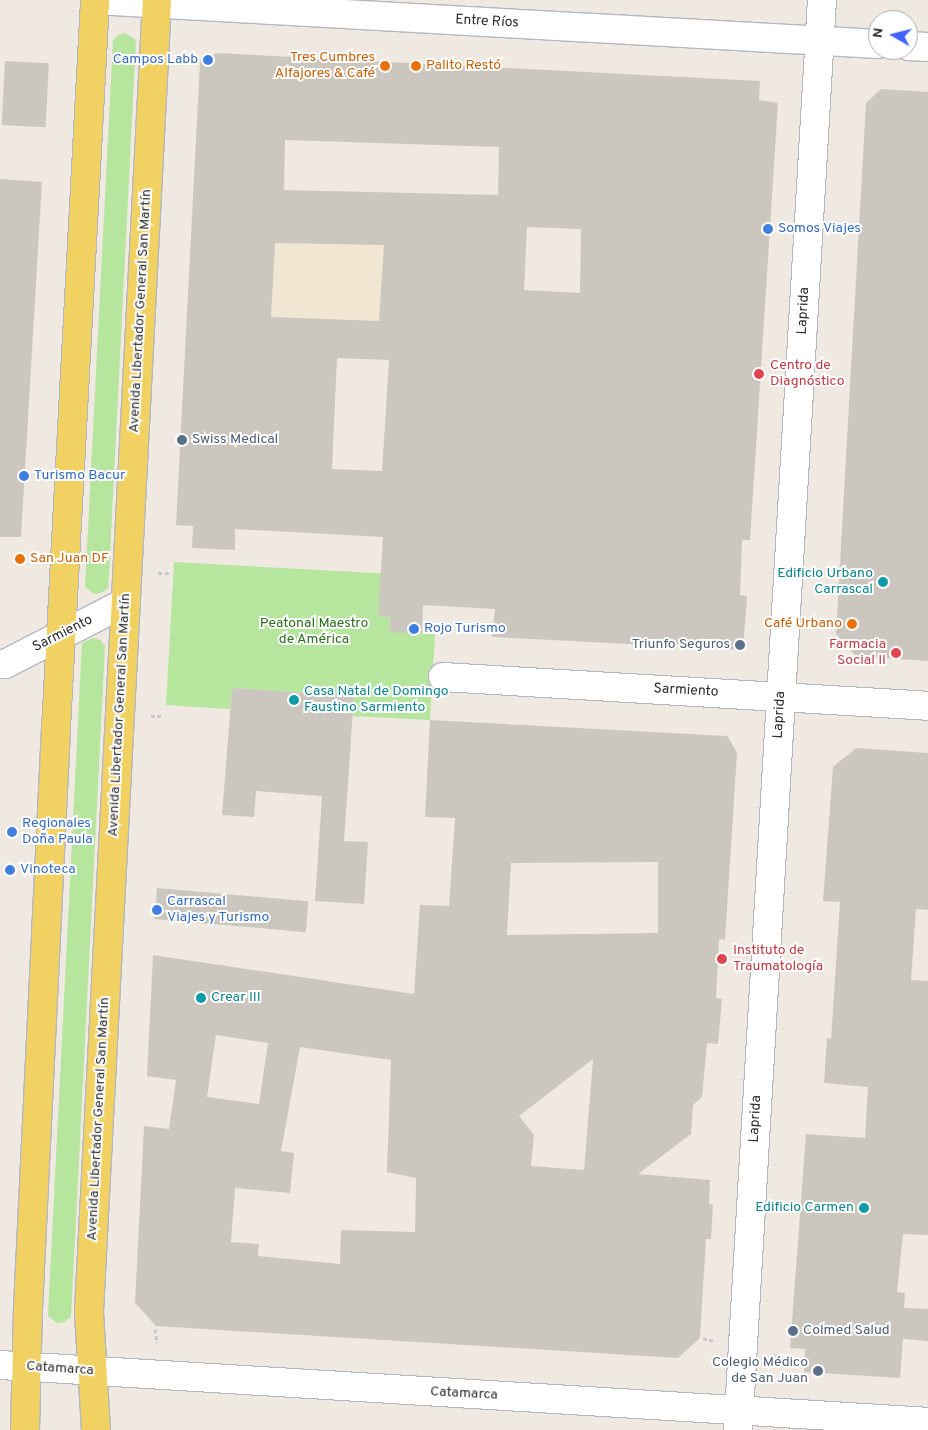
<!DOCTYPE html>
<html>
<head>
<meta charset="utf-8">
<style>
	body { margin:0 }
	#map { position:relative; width:928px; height:1430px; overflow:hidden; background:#efe9e1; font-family:Overpass,sans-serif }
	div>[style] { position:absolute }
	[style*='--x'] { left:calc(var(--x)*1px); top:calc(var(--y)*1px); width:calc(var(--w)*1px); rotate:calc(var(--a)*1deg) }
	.education>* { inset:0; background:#f0e6d1 }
	.green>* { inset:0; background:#b6e59e }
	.building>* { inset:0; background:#cbc7bf; transform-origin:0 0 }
	.path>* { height:3px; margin-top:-1.5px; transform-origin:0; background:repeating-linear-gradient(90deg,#c9c9c9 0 4px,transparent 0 6.5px) }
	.roads { filter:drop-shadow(1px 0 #b4b7c1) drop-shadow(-1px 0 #b4b7c1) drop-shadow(0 1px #b4b7c1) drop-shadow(0 -1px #b4b7c1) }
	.minor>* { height:28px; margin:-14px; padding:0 14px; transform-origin:14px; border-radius:14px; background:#fff }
	.major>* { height:28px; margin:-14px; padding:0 14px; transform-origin:14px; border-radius:14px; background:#f2d163 }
	.dots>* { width:14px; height:14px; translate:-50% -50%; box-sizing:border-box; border:2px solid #fff; border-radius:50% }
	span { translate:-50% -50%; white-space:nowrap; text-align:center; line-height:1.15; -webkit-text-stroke:4px #fff; paint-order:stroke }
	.street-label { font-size:14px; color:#2e2e2e }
	.food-label { font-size:14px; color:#c56008 }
	.right { translate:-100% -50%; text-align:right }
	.left { translate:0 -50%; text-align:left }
	.shop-label { font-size:14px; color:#366cbe }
	.health-label { font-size:14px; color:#be3a42 }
	.service-label { font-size:14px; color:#4e5e75 }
	.culture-label { font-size:14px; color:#0d838f }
	.park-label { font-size:14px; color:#2c6e1b }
	.north { position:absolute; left:868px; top:10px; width:50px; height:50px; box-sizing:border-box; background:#fff; border:1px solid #ababab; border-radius:50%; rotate:278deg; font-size:14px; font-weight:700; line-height:20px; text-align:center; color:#2e2e2e }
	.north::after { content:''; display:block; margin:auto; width:18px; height:22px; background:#4264fb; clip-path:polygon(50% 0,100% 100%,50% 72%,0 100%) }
</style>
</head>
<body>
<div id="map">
	<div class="education">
		<i style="clip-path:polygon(191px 241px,384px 246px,382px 284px,479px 288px,326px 357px,185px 352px)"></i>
	</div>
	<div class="green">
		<i style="clip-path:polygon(125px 33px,136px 40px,109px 574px,108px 588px,101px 593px,94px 594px,85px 587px,113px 40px,118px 35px)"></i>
		<i style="clip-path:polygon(174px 562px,393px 574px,389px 631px,435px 634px,430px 720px,353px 716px,354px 696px,232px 688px,230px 709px,166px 705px)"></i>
		<i style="clip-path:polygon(93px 638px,100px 640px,105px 646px,71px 1317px,64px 1322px,57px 1323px,48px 1316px,82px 643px)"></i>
	</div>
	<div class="building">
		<i style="clip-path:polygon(evenodd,216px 53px,760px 81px,759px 100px,778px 103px,750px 540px,742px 540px,740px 595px,747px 596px,743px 650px,492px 637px,495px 609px,423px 605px,422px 633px,389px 632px,390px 617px,378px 616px,383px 537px,235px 529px,235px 550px,192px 548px,193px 526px,176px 525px,200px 62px,216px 53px,285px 140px,499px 147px,498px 195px,284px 190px,285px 140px,216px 53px,527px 227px,581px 229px,580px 293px,524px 290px,527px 227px,216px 53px,275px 243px,384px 245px,379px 321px,271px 317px,275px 243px,216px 53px,337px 358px,389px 360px,382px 471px,332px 469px,337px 358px)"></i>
		<i style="left:5px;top:61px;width:44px;height:64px;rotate:3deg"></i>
		<i style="clip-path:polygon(881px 89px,928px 92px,928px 661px,856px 656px,836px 634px,866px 103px)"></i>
		<i style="clip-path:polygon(0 179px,42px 182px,21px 537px,0 537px)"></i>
		<i style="clip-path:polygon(232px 688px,354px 696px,344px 841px,368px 842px,364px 904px,315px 901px,322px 796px,256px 791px,254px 817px,222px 815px)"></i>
		<i style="clip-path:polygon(evenodd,430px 720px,727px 736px,737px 752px,725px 940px,719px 939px,716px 998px,722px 999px,718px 1044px,707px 1043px,702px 1097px,693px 1105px,691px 1134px,638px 1174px,710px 1180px,709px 1204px,713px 1205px,711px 1239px,706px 1239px,700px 1338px,678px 1358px,156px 1326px,135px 1303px,144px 1126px,169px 1129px,176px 1080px,147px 1076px,153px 955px,414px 994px,420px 905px,449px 906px,455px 818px,425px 817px,430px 720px,658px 862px,658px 933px,507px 935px,511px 863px,658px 862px,430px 720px,216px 1035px,268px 1043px,259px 1104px,207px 1097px,216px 1035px,430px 720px,300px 1047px,391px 1060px,387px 1172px,416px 1178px,415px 1232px,341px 1230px,340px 1264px,258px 1256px,259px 1244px,231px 1242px,235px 1188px,290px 1193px,294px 1153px,281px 1151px,300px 1047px,430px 720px,593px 1059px,584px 1170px,531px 1166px,534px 1135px,519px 1116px,593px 1059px)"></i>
		<i style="clip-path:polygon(856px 748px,928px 753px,928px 910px,916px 909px,911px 980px,928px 981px,928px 1235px,903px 1234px,897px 1292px,905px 1293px,904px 1308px,928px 1309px,928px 1341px,903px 1339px,900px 1378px,804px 1372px,805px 1349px,790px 1348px,806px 1134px,865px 1138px,868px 1087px,824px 1083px,827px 1038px,831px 1039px,840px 902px,823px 901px,833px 767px)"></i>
		<i style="left:157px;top:888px;width:152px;height:31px;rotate:5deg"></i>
	</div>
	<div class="path">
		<i style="--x:158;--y:573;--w:12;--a:0"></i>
		<i style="--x:151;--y:716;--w:12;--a:0"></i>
		<i style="--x:155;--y:1329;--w:14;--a:82"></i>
		<i style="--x:703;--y:1338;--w:11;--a:15"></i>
		<i style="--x:773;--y:1355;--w:12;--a:14"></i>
	</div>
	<div class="roads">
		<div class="minor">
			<i style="--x:95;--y:0;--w:784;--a:3.22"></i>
			<i style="--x:908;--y:46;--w:20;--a:3"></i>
			<i style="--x:0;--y:664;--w:5;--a:0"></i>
			<i style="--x:5;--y:664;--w:136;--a:-27.1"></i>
			<i style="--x:443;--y:677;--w:486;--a:3.4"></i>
			<i style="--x:0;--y:1365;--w:930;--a:3.51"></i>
			<i style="--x:738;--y:1430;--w:1432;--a:-86.64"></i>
		</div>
		<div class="major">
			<i style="--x:25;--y:1430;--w:121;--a:-88.6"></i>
			<i style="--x:28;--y:1309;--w:582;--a:-87.24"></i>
			<i style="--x:56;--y:728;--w:729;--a:-86.93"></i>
			<i style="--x:96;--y:1430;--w:119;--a:-93.4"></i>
			<i style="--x:89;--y:1311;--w:1313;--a:-87.03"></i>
		</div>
	</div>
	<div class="dots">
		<i style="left:208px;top:60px;background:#3f7fe0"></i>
		<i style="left:385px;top:66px;background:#e8710a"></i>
		<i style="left:416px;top:66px;background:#e8710a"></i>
		<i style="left:768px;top:229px;background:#3f7fe0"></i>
		<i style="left:759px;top:374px;background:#e0444e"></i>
		<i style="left:182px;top:440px;background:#5c6f8a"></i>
		<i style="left:24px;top:476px;background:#3f7fe0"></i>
		<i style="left:20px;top:559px;background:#e8710a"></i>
		<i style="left:883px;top:582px;background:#0f9aa8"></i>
		<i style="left:852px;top:624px;background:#e8710a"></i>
		<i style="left:414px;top:629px;background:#3f7fe0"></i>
		<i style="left:740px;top:645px;background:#5c6f8a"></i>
		<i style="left:896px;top:653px;background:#e0444e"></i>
		<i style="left:294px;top:700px;background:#0f9aa8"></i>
		<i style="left:12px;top:832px;background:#3f7fe0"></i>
		<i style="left:10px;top:870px;background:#3f7fe0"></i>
		<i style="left:157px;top:910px;background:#3f7fe0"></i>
		<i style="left:722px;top:959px;background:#e0444e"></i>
		<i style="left:201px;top:998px;background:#0f9aa8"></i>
		<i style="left:864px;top:1208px;background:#0f9aa8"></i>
		<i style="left:793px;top:1331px;background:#5c6f8a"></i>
		<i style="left:818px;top:1371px;background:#5c6f8a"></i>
	</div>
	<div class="street-label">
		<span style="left:487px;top:22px;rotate:3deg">Entre Ríos</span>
		<span style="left:141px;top:311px;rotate:-87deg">Avenida Libertador General San Martín</span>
		<span style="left:804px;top:311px;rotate:-87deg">Laprida</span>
		<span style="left:63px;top:634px;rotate:-27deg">Sarmiento</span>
		<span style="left:686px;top:691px;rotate:3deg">Sarmiento</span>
		<span style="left:120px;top:715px;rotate:-87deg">Avenida Libertador General San Martín</span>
		<span style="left:780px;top:715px;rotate:-87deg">Laprida</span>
		<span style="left:99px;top:1119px;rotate:-87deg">Avenida Libertador General San Martín</span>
		<span style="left:756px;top:1119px;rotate:-87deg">Laprida</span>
		<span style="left:60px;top:1369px;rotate:4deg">Catamarca</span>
		<span style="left:464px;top:1394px;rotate:3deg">Catamarca</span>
	</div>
	<div class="food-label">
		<span class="right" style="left:375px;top:66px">Tres Cumbres<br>Alfajores &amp; Café</span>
		<span class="left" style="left:426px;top:66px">Palito Restó</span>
		<span class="left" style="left:30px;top:559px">San Juan DF</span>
		<span class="right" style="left:842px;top:624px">Café Urbano</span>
	</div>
	<div class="shop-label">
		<span class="right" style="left:198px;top:60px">Campos Labb</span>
		<span class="left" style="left:778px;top:229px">Somos Viajes</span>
		<span class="left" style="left:34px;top:476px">Turismo Bacur</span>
		<span class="left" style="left:424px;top:629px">Rojo Turismo</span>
		<span class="left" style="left:22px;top:832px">Regionales<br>Doña Paula</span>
		<span class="left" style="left:20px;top:870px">Vinoteca</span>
		<span class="left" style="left:167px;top:910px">Carrascal<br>Viajes y Turismo</span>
	</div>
	<div class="health-label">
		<span class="left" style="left:770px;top:374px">Centro de<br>Diagnóstico</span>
		<span class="right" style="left:886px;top:653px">Farmacia<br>Social II</span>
		<span class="left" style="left:733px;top:959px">Instituto de<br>Traumatología</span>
	</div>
	<div class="service-label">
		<span class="left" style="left:192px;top:440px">Swiss Medical</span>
		<span class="right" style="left:730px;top:645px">Triunfo Seguros</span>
		<span class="left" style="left:803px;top:1331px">Colmed Salud</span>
		<span class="right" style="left:808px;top:1371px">Colegio Médico<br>de San Juan</span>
	</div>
	<div class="culture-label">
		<span class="right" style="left:873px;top:582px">Edificio Urbano<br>Carrascal</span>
		<span class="left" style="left:304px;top:700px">Casa Natal de Domingo<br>Faustino Sarmiento</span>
		<span class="left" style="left:211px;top:998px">Crear III</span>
		<span class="right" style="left:854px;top:1208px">Edificio Carmen</span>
	</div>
	<div class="park-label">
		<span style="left:314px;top:632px">Peatonal Maestro<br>de América</span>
	</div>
	<div class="north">N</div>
</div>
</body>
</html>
